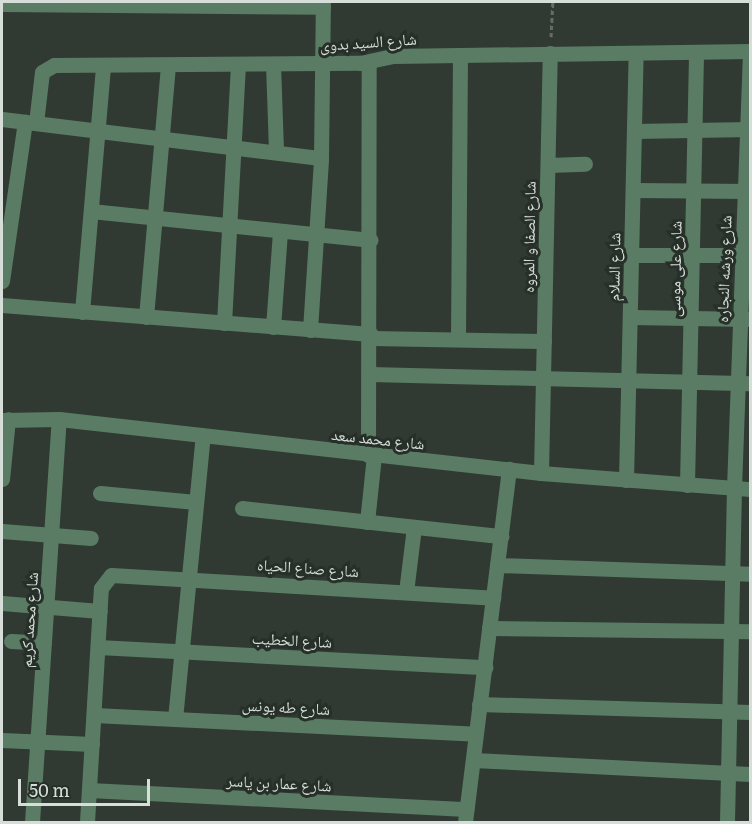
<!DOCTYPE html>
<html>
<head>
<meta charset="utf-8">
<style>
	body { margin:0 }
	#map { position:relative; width:752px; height:824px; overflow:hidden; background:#303a33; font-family:Literata,"Noto Naskh Arabic",serif }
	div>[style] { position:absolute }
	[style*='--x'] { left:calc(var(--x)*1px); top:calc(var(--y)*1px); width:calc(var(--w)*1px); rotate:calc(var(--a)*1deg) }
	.path>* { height:3px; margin-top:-1.5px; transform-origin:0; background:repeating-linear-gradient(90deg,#646c66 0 4.5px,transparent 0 7.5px) }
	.minor>* { height:15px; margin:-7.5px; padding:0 7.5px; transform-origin:7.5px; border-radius:7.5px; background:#5b7c64 }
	span { translate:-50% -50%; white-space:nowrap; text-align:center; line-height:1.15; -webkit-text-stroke:6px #263029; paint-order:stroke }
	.street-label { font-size:16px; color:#d7ddd8 }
	.frame { position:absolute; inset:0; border:3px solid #d7ddd8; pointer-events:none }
	.scale { position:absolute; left:18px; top:779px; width:132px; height:27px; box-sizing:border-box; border:3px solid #d7ddd8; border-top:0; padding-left:8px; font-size:18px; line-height:21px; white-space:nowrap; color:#d7ddd8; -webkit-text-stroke:4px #263029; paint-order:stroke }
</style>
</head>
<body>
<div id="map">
	<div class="path">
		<i style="--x:551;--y:37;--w:35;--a:-87"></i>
	</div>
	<div class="minor">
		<i style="--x:2;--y:4;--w:321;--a:0.5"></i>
		<i style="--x:273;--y:64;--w:88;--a:88"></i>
		<i style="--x:2;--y:119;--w:321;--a:7"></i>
		<i style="--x:36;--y:123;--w:51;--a:-83.3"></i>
		<i style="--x:42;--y:72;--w:14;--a:-30"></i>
		<i style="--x:54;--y:65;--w:306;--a:-0.4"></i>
		<i style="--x:360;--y:63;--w:34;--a:-12"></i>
		<i style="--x:393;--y:56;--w:357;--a:-0.8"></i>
		<i style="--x:634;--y:131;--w:116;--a:-1"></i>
		<i style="--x:548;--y:165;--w:37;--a:-2"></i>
		<i style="--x:633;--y:190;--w:117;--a:0.5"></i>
		<i style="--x:91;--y:211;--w:281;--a:5.9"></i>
		<i style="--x:631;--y:255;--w:119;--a:0"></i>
		<i style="--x:2;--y:281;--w:161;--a:-81.8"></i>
		<i style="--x:2;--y:305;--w:370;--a:4.5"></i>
		<i style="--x:82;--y:312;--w:248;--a:-85.1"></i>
		<i style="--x:146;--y:317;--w:253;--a:-85"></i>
		<i style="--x:630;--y:317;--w:120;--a:1"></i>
		<i style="--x:224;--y:323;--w:259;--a:-86.9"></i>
		<i style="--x:273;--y:327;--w:96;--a:-85.8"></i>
		<i style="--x:310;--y:330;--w:172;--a:-86.3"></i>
		<i style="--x:321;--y:158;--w:156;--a:-89.3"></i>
		<i style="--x:371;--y:338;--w:173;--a:1"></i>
		<i style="--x:458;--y:339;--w:284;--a:-89.6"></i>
		<i style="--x:370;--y:374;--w:380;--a:1.4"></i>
		<i style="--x:2;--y:420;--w:57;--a:-1"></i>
		<i style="--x:59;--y:419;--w:485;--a:6.4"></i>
		<i style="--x:541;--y:473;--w:210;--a:4.4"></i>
		<i style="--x:368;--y:455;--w:393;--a:-89.9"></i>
		<i style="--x:541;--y:473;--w:420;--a:-88.8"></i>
		<i style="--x:2;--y:479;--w:60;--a:-84.3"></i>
		<i style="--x:626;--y:480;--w:425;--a:-88.7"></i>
		<i style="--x:687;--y:485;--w:431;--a:-88.8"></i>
		<i style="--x:100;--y:493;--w:96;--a:5.4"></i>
		<i style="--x:242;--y:508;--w:261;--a:6.2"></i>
		<i style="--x:367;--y:522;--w:67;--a:-84"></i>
		<i style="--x:2;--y:531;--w:89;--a:4.5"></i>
		<i style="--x:497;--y:565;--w:253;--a:2"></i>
		<i style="--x:406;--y:592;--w:65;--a:-83"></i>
		<i style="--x:2;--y:603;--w:98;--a:4.7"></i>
		<i style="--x:489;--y:628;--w:261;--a:0.7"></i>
		<i style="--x:11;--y:641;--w:33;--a:3"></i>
		<i style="--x:98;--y:647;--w:388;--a:3"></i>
		<i style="--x:479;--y:704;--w:271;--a:1.7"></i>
		<i style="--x:94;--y:715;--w:382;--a:2.8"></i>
		<i style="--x:175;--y:719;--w:285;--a:-84.4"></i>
		<i style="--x:2;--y:740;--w:90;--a:2.5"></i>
		<i style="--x:473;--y:760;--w:277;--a:2.9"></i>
		<i style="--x:89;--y:790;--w:378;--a:2.9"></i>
		<i style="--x:32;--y:822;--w:404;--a:-86.2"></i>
		<i style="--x:87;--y:822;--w:234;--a:-86.6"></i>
		<i style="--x:101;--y:588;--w:16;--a:-52"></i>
		<i style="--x:111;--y:575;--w:383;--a:3.4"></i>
		<i style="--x:465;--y:822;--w:356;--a:-82.9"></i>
		<i style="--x:727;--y:822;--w:334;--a:-88.8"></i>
		<i style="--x:734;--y:488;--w:437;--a:-87.9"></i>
	</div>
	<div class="street-label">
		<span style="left:368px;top:41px;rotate:-4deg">شارع السيد بدوى</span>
		<span style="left:528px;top:237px;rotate:-89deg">شارع الصفا و المروه</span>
		<span style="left:613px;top:267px;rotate:-89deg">شارع السلام</span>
		<span style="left:674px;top:269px;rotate:-89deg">شارع على موسى</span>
		<span style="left:723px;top:269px;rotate:-88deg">شارع ورشه النجاره</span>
		<span style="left:378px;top:438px;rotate:6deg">شارع محمد سعد</span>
		<span style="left:308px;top:567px;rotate:4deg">شارع صناع الحياه</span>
		<span style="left:28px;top:620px;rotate:-86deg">شارع محمد كريم</span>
		<span style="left:292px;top:639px;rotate:3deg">شارع الخطيب</span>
		<span style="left:286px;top:706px;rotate:3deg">شارع طه يونس</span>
		<span style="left:279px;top:782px;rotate:3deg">شارع عمار بن ياسر</span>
	</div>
	<div class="frame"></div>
	<div class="scale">50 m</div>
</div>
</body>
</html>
